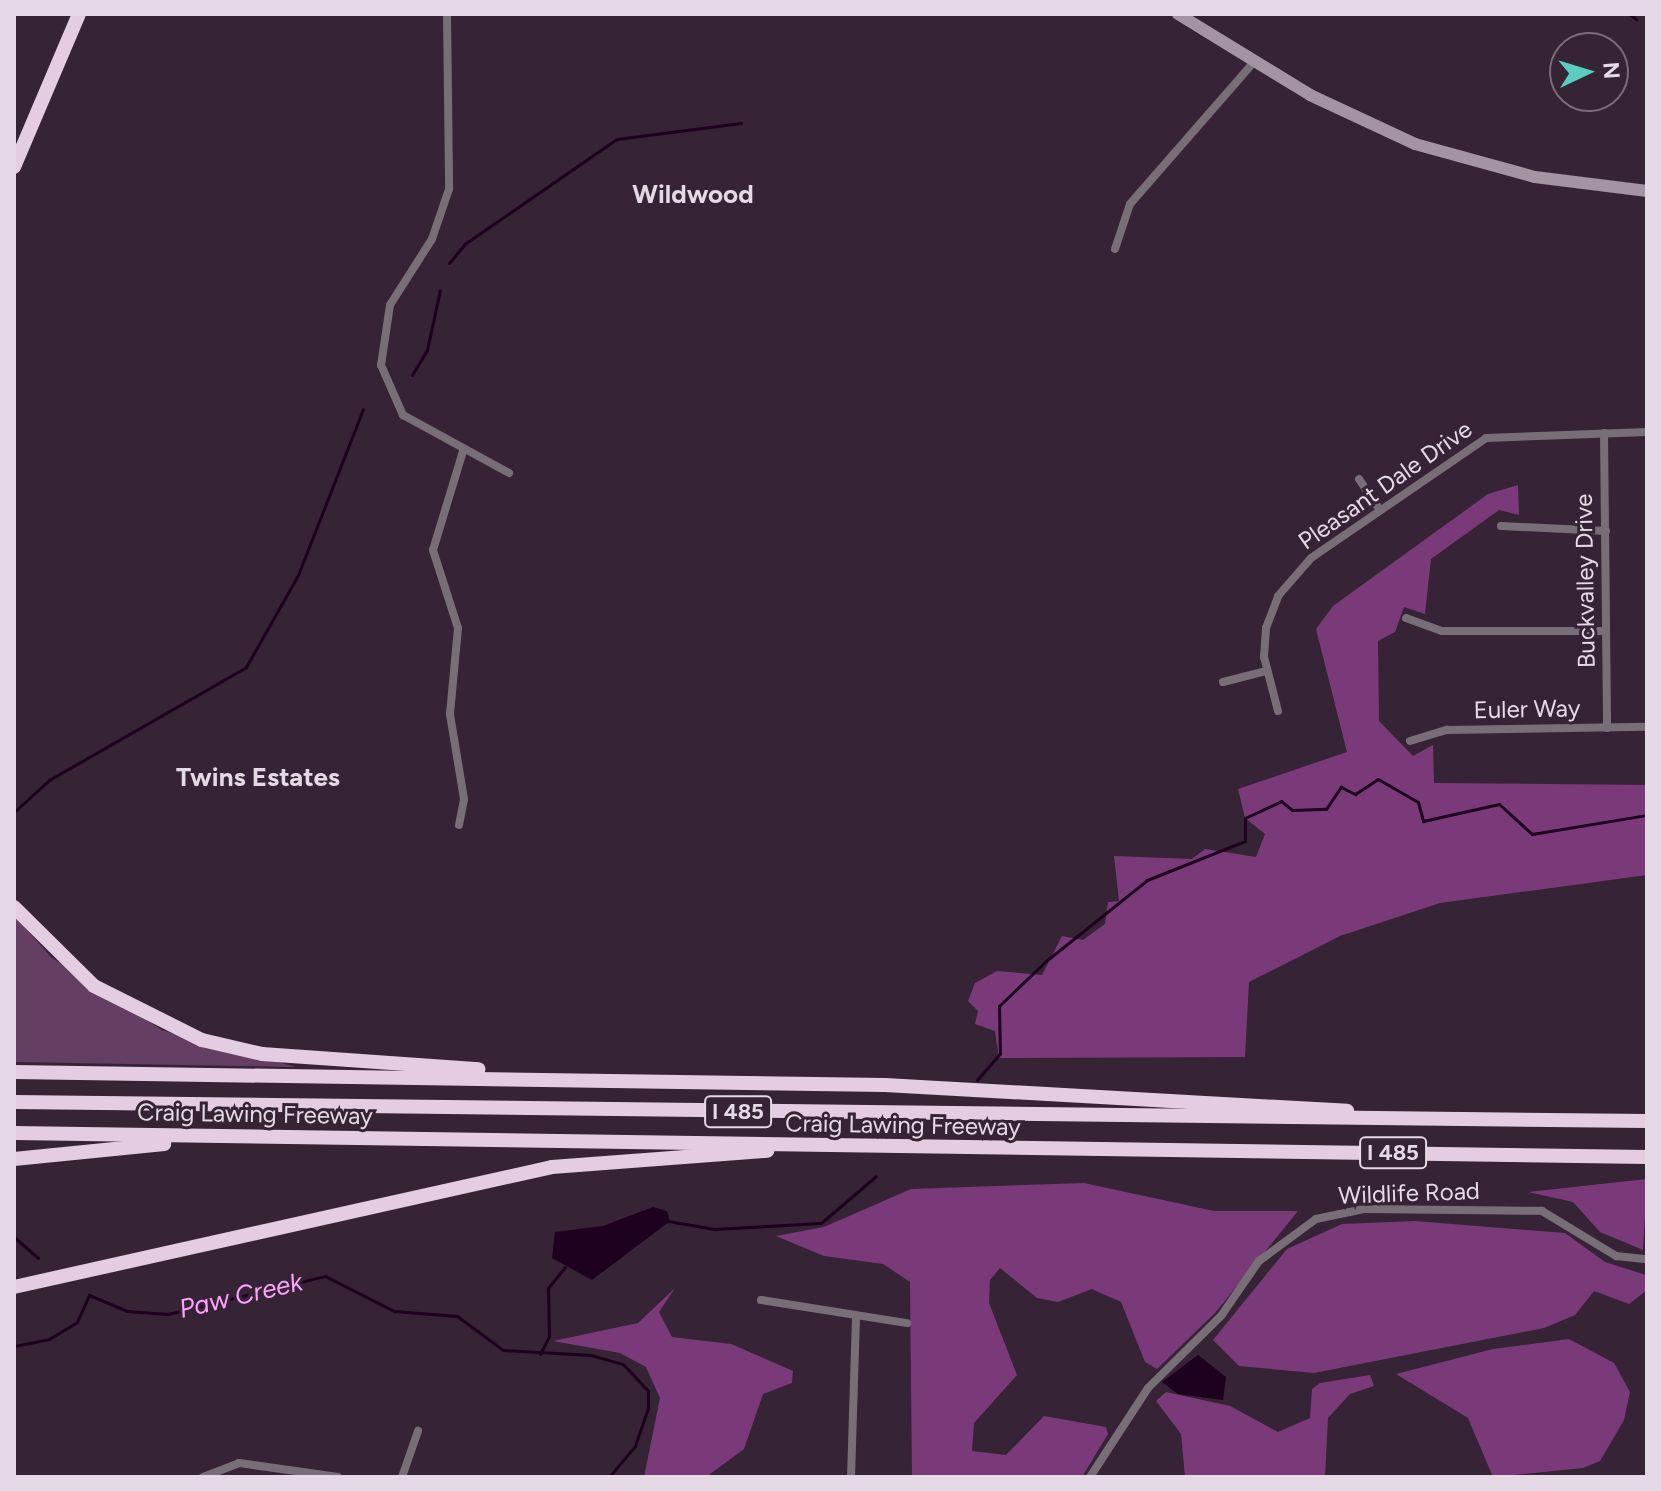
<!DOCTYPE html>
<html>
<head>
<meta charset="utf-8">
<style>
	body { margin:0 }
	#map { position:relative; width:1661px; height:1491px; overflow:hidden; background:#362335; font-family:Figtree,sans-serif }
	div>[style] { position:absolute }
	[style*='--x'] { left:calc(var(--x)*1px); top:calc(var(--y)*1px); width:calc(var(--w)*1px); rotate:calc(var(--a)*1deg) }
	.green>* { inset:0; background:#643e63 }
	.forest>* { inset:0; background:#7a3a7a }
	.water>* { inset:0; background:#1e011f }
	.stream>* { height:3px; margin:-1.5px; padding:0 1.5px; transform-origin:1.5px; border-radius:1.5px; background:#1e011f }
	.street>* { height:8px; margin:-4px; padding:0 4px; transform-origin:4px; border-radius:4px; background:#786e77 }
	.secondary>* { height:12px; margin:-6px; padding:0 6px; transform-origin:6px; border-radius:6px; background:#a494a3 }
	.highway>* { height:14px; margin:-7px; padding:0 7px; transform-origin:7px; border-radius:7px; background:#e4cce3 }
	span { translate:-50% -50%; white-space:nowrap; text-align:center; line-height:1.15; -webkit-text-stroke:6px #362335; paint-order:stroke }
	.shield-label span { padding:2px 6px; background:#362335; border:2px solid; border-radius:6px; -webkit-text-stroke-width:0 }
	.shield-label { font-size:22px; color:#e5d9e5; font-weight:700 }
	.street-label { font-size:24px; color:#e5d9e5 }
	.neighbourhood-label { font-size:26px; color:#e5d9e5; font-weight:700 }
	.water-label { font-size:26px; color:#fda3fc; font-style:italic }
	.frame { position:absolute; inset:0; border:16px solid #e5d9e5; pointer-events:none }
	.north { position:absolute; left:1549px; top:32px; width:80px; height:80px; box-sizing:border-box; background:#362335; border:2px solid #7c6c7b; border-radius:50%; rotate:86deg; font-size:22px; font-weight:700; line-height:32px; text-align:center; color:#e5d9e5 }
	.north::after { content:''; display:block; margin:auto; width:28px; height:36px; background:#59cebf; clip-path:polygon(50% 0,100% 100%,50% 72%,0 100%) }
</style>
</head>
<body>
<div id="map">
	<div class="green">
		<i style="clip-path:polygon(14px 915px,51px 957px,162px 1030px,296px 1067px,14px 1062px)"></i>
	</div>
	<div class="forest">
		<i style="clip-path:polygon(1518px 485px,1519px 515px,1499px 510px,1431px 559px,1425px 614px,1404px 607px,1395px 632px,1378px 641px,1379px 721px,1413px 756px,1433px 745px,1434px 783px,1647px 785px,1647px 875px,1440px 903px,1340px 936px,1249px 982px,1245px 1057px,999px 1058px,995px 1031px,975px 1024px,978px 1011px,968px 1001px,975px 983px,997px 971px,1042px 975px,1062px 936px,1083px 940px,1105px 924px,1108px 902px,1119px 901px,1114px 856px,1192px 859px,1205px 849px,1256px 857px,1265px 834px,1245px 818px,1238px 789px,1347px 752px,1316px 629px,1333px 606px,1488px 494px)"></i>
		<i style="clip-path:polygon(1647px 1179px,1643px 1250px,1600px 1232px,1573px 1202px,1528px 1192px)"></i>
		<i style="clip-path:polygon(1084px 1183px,1214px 1211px,1298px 1211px,1215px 1313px,1157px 1369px,1145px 1362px,1121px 1302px,1092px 1289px,1058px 1302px,1037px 1298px,1000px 1268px,990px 1280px,989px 1303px,1017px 1375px,974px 1423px,972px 1451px,1006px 1455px,1044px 1416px,1106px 1427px,1108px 1434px,1082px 1477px,912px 1477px,910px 1282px,883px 1264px,824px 1256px,776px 1236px,824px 1227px,911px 1189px)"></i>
		<i style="clip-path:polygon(1415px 1221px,1565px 1233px,1605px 1262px,1646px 1275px,1647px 1290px,1629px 1304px,1594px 1291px,1575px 1315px,1544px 1328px,1314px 1373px,1239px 1366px,1213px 1340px,1287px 1249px,1342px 1224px)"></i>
		<i style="clip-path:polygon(675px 1288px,659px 1312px,672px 1337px,731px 1344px,793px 1371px,792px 1383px,763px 1394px,744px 1449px,706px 1477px,644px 1477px,660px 1398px,646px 1367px,620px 1353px,553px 1341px,638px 1323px)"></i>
		<i style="clip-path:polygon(1569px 1339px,1614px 1363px,1630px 1392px,1624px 1420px,1600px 1461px,1583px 1468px,1493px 1477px,1468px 1418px,1396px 1374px,1493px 1349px)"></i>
		<i style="clip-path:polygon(1370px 1375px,1374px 1386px,1350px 1394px,1328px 1418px,1325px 1477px,1185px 1477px,1181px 1434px,1156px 1401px,1166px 1392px,1230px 1406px,1278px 1432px,1310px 1418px,1312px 1389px,1320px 1383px)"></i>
	</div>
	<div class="water">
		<i style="clip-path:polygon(653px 1207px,667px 1211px,670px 1221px,592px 1280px,552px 1258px,555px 1232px,603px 1226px)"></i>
		<i style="clip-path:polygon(1198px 1355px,1226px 1377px,1223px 1400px,1178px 1394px,1162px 1382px)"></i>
	</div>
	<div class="stream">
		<i style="--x:1629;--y:14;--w:9;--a:36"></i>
		<i style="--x:449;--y:263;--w:26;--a:-50"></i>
		<i style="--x:466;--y:243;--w:183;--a:-34.6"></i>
		<i style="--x:617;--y:139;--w:125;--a:-7.4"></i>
		<i style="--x:412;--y:375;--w:29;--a:-59"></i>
		<i style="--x:427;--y:350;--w:61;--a:-77.8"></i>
		<i style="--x:14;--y:812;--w:47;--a:-42.4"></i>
		<i style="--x:49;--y:780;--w:227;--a:-29.8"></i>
		<i style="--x:246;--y:667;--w:106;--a:-60.5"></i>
		<i style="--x:298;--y:575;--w:178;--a:-68.6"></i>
		<i style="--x:977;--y:1080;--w:35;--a:-49"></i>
		<i style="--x:1000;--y:1054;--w:48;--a:-91.2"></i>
		<i style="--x:999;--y:1006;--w:65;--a:-43.8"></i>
		<i style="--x:1046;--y:961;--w:129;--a:-38.7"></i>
		<i style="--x:1147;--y:880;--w:105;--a:-21.7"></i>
		<i style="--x:1245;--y:841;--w:23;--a:-90"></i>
		<i style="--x:1245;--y:818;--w:40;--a:-25"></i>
		<i style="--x:1281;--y:801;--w:14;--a:39"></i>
		<i style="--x:1292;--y:810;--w:34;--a:-2"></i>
		<i style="--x:1326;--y:809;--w:27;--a:-56"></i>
		<i style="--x:1341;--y:787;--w:16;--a:27"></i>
		<i style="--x:1355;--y:794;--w:27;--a:-33"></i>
		<i style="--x:1378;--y:779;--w:46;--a:29.9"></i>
		<i style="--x:1418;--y:802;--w:20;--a:75"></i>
		<i style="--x:1423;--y:821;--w:78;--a:-12.6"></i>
		<i style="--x:1499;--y:804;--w:45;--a:42.3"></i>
		<i style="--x:1532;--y:834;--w:117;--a:-9.4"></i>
		<i style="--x:668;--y:1221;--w:47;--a:9.9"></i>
		<i style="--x:714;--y:1229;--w:107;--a:-3.2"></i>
		<i style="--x:821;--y:1223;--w:72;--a:-40.5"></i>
		<i style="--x:14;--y:1237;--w:32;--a:41"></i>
		<i style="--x:14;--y:1346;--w:36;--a:-11"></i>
		<i style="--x:49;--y:1339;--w:33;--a:-31"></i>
		<i style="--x:77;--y:1322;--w:30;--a:-66"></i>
		<i style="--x:89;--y:1295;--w:41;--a:22.8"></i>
		<i style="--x:127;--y:1311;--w:41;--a:4.2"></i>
		<i style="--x:168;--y:1314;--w:162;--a:-13.6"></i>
		<i style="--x:325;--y:1276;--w:77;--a:26.9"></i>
		<i style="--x:394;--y:1311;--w:63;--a:4.5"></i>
		<i style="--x:457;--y:1316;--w:57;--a:36.5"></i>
		<i style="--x:503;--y:1350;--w:88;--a:3.3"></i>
		<i style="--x:591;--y:1355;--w:33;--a:16"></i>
		<i style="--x:623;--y:1364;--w:37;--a:47"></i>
		<i style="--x:648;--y:1391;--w:17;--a:90"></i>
		<i style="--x:648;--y:1408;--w:40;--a:108.9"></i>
		<i style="--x:635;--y:1446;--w:40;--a:130"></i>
		<i style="--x:540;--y:1354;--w:20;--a:-63"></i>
		<i style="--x:549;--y:1336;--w:48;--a:-91.2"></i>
		<i style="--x:548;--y:1288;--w:27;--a:-51"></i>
	</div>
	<div class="street">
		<i style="--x:447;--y:14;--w:175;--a:89.3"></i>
		<i style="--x:449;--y:189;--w:53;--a:108.8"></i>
		<i style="--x:432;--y:239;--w:78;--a:122.5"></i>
		<i style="--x:390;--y:305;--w:61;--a:98.5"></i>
		<i style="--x:381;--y:365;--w:55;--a:66.3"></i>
		<i style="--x:403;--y:415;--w:121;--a:28.7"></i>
		<i style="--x:1115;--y:249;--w:47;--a:-71.6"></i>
		<i style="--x:1130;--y:204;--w:189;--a:-48.9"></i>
		<i style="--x:1604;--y:433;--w:295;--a:89.4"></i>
		<i style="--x:1359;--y:479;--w:36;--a:56"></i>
		<i style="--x:1501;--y:526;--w:105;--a:2.7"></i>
		<i style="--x:1406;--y:618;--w:38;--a:20"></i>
		<i style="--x:1442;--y:631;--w:164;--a:0"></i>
		<i style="--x:1223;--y:682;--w:44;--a:-14.3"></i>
		<i style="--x:1278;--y:711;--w:56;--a:-104.5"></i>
		<i style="--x:1264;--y:657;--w:29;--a:-86"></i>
		<i style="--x:1266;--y:628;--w:34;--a:-69"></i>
		<i style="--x:1278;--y:596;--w:50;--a:-49"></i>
		<i style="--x:1311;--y:558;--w:212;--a:-34.4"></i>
		<i style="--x:1486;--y:438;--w:161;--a:-2.1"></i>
		<i style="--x:1410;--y:741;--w:39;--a:-17"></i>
		<i style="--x:1447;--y:730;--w:200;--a:-0.9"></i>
		<i style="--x:459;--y:825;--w:26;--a:-79"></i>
		<i style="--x:464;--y:799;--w:86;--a:-99.4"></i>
		<i style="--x:450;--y:714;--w:86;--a:-84.7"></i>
		<i style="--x:458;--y:628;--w:82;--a:-107.8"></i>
		<i style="--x:433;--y:550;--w:103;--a:-73.1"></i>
		<i style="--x:761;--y:1300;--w:148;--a:9"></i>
		<i style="--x:203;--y:1477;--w:39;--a:-21"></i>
		<i style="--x:239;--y:1463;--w:100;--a:8"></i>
		<i style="--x:402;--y:1477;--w:49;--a:-70.8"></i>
		<i style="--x:851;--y:1477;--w:161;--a:-88.2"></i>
		<i style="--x:1090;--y:1477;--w:106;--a:-56.9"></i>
		<i style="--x:1148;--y:1388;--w:103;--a:-44.6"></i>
		<i style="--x:1221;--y:1316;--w:67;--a:-55.4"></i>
		<i style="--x:1259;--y:1261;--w:71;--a:-36.4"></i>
		<i style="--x:1316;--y:1219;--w:49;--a:-11.8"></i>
		<i style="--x:1364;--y:1209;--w:178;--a:0.6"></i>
		<i style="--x:1542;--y:1211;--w:87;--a:31.3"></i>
		<i style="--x:1616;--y:1256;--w:31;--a:6"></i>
	</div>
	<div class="secondary">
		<i style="--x:1178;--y:14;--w:155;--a:31.5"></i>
		<i style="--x:1310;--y:95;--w:116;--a:25"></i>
		<i style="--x:1415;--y:144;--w:124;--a:15.4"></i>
		<i style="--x:1535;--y:177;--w:113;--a:7.1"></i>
	</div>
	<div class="highway">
		<i style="--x:14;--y:167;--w:166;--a:-67"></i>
		<i style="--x:14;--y:907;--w:112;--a:44.6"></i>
		<i style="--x:94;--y:986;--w:121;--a:26.6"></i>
		<i style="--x:202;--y:1040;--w:62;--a:13.1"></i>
		<i style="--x:262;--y:1054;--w:217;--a:4"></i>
		<i style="--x:14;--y:1072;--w:871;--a:0.86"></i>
		<i style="--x:885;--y:1085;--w:463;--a:3.2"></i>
		<i style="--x:14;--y:1102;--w:1633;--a:0.67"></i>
		<i style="--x:14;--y:1133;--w:1633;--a:0.84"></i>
		<i style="--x:14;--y:1159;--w:151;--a:-5.7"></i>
		<i style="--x:14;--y:1287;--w:551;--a:-12.57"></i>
		<i style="--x:552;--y:1167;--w:216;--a:-4.3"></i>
	</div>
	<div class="shield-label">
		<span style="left:738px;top:1112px">I 485</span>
		<span style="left:1393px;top:1153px">I 485</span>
	</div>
	<div class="street-label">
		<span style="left:1385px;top:485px;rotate:-35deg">Pleasant Dale Drive</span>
		<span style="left:1585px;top:581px;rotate:-91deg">Buckvalley Drive</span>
		<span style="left:1527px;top:709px;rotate:-1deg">Euler Way</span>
		<span style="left:255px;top:1114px;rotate:1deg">Craig Lawing Freeway</span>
		<span style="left:903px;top:1125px;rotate:1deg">Craig Lawing Freeway</span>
		<span style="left:1409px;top:1193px;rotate:-2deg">Wildlife Road</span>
	</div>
	<div class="neighbourhood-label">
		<span style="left:693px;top:195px">Wildwood</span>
		<span style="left:258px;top:778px">Twins Estates</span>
	</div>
	<div class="water-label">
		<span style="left:241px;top:1296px;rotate:-13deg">Paw Creek</span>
	</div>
	<div class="frame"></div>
	<div class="north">N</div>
</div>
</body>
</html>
